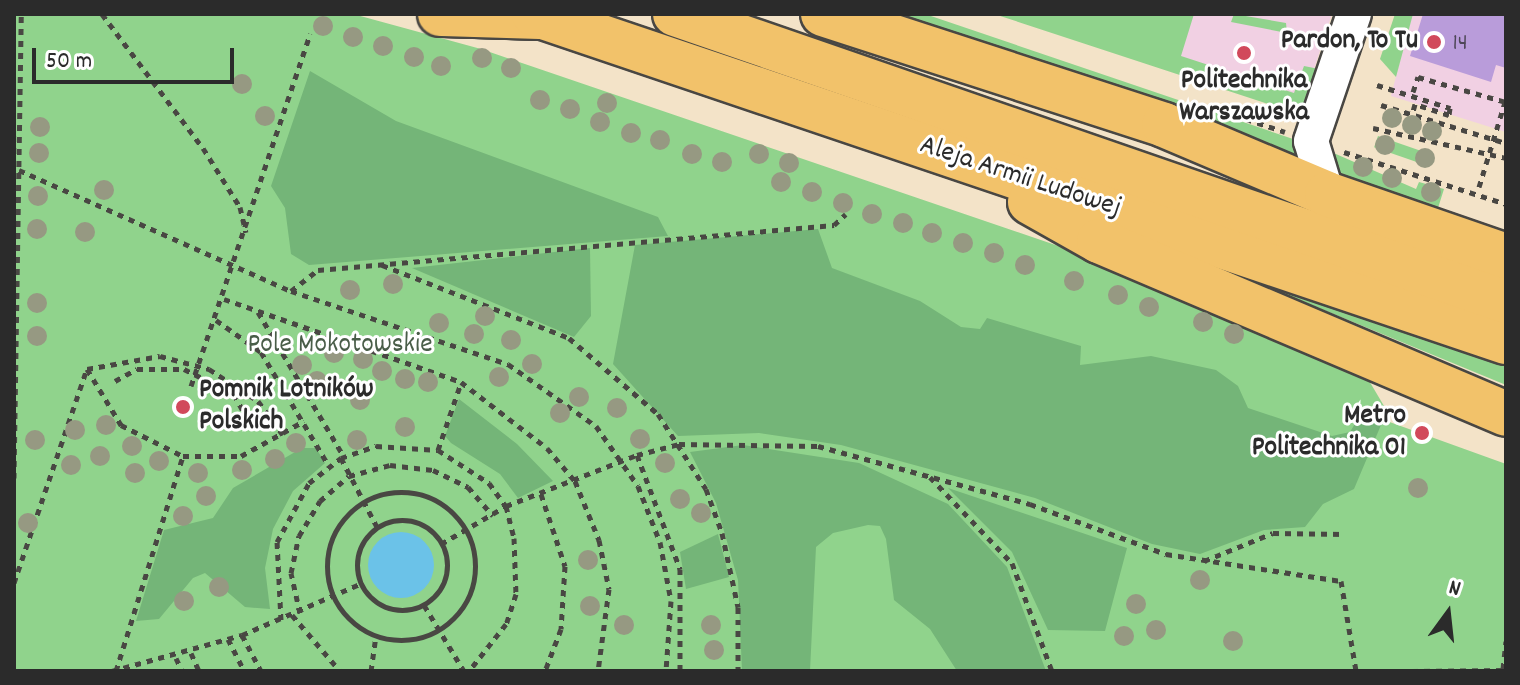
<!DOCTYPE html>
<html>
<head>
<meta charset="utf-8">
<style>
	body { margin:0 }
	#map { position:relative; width:1520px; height:685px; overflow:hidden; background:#f3e3c8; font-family:Dekko,sans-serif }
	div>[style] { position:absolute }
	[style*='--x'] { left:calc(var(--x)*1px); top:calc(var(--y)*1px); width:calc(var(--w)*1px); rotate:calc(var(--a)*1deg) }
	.built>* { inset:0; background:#f1d0e3 }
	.green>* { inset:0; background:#90d38c; transform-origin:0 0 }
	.forest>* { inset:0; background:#74b578 }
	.water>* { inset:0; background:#6bc2e8 }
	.round { border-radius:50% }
	.building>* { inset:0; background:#b99cda }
	.path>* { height:5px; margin-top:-2.5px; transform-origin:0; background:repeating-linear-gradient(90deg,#494743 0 6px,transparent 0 12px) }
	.path>.ring { margin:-2.5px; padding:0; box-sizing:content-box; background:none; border:5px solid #494743; border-radius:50% }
	.roads { filter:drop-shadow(2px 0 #494743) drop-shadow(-2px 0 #494743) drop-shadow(0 2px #494743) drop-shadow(0 -2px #494743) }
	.minor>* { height:34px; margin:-17px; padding:0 17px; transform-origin:17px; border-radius:17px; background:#fff }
	.major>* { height:44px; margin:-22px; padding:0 22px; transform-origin:22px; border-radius:22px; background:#f2c26a }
	.trees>* { width:20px; height:20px; margin:-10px; border-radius:50%; background:#969982 }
	.dots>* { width:22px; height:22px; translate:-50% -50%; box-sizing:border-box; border:4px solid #fff; border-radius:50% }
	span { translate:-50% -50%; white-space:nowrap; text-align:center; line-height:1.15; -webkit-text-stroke:6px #fff; paint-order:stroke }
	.number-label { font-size:24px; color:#4e4757 }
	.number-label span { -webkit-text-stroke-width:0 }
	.poi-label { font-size:28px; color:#2b2b2b; font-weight:700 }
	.right { translate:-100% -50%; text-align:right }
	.left { translate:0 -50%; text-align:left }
	.street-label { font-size:28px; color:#2b2b2b }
	.park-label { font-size:28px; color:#495d48 }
	.frame { position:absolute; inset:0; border:16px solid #2b2b2b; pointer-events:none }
	.north { position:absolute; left:1408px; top:573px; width:80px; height:80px; -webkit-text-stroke:6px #fff; paint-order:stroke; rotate:15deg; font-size:22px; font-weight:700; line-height:32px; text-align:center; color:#2b2b2b }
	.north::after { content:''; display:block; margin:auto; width:28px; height:36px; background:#2b2b2b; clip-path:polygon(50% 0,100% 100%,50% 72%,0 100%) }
	.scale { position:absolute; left:32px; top:48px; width:202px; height:36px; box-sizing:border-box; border:4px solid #2b2b2b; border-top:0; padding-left:10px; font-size:24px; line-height:28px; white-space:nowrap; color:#2b2b2b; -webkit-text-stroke:6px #fff; paint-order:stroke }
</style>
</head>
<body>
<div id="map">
	<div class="built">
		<i style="clip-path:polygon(1050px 14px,1332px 14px,1305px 97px)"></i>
		<i style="clip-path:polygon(1412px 14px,1506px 14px,1506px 132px,1391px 96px)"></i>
	</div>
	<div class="green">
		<i style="clip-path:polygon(14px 14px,353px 14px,481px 49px,1111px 264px,1368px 379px,1387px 411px,1384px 420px,1506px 464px,1506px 671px,14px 671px)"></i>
		<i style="clip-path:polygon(874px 14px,925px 14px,1293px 139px,1304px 160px)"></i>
		<i style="clip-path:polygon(994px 14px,1194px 14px,1181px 56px,1294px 93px,1304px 66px,1319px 69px,1308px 117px)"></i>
		<i style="clip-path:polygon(1234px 14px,1286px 23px,1287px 33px,1231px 22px)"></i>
		<i style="clip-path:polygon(1395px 14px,1413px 14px,1396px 77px,1380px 59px)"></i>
		<i style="left:1378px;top:136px;width:58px;height:12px;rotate:19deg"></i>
		<i style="clip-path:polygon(1329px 151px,1416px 189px,1419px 182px,1444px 189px,1438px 208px,1336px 172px)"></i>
		<i style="clip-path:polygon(1166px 248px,1506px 362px,1506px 385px,1319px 308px)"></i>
	</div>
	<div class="forest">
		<i style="clip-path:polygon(310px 71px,396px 121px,658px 217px,668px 236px,309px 265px,291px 254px,285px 208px,271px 186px)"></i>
		<i style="clip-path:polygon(818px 229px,832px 268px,920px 301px,961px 327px,980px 329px,987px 318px,1081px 346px,1080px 365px,1151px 356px,1216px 370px,1238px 386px,1248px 408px,1332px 436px,1350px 432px,1359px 417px,1381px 425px,1354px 489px,1323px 504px,1305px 527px,1264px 530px,1200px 554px,1152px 544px,1035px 498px,841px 445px,759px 433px,678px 436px,613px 364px,635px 245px)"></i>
		<i style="clip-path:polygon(590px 248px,591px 316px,574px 337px,412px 268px)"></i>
		<i style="clip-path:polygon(459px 399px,517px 444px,553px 481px,518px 498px,500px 474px,451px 443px,445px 436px)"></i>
		<i style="clip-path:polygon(743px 445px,859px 463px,948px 504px,1007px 567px,1046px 671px,957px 671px,930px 629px,894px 600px,886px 539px,880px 526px,868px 525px,833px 533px,816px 547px,810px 671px,742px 671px,738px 580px,716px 503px,690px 452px)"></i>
		<i style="clip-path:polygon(302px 448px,316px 448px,325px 463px,293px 491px,273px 529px,265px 568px,270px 609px,245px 607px,205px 573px,193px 578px,159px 619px,136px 621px,164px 530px,213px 518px,233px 488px)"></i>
		<i style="clip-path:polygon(948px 488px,1127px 548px,1105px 631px,1048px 630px,1012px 552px)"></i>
		<i style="clip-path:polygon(718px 534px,729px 577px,686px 589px,680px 552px)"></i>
	</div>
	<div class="water">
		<i class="round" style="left:368px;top:532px;width:66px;height:66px"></i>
	</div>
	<div class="building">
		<i style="clip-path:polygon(1423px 14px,1506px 14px,1506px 68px,1496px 65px,1491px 82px,1410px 56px)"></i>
	</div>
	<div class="path">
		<i style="--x:102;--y:14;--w:168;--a:53"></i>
		<i style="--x:203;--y:148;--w:70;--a:57.9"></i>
		<i style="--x:240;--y:207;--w:26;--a:77"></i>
		<i style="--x:1377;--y:85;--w:77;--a:17.5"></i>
		<i style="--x:1450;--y:108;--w:7;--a:98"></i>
		<i style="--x:1449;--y:115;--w:36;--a:-162"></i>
		<i style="--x:1415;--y:104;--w:11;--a:105"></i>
		<i style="--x:1413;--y:92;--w:16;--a:-72"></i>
		<i style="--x:1418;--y:77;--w:91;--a:15.9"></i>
		<i style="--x:1381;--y:105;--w:131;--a:16.9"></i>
		<i style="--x:1246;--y:119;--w:41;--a:18.4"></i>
		<i style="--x:1373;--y:128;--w:136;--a:12.7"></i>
		<i style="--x:1344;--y:152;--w:170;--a:17.8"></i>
		<i style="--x:19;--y:170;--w:298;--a:24"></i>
		<i style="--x:291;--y:291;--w:34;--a:-38"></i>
		<i style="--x:318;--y:270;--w:518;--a:-4.98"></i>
		<i style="--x:834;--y:225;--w:16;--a:-43"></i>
		<i style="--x:1479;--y:187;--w:89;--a:-73"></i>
		<i style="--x:382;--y:265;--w:201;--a:21.3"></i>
		<i style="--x:569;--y:338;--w:117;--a:40.5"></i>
		<i style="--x:658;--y:414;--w:89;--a:57.4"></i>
		<i style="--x:706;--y:489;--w:47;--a:70"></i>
		<i style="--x:722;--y:533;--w:76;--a:77.8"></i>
		<i style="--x:738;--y:607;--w:64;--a:90"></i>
		<i style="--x:291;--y:291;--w:229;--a:18.6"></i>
		<i style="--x:508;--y:364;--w:108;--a:35.2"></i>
		<i style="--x:596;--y:426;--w:73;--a:55"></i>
		<i style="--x:638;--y:486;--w:60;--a:68.6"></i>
		<i style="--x:660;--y:542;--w:60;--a:79.4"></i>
		<i style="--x:671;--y:601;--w:70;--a:94.1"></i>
		<i style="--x:224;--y:299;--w:251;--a:19.3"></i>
		<i style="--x:461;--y:382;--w:108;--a:37.5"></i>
		<i style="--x:547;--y:448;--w:43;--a:49.7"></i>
		<i style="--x:575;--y:481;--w:64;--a:67.9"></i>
		<i style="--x:599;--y:540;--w:50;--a:78.5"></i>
		<i style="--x:609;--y:589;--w:83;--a:97.6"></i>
		<i style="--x:258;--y:312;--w:169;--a:59.3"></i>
		<i style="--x:216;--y:320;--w:55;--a:35.4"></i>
		<i style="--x:261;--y:352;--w:133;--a:59.2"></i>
		<i style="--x:87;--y:369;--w:66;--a:58.7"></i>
		<i style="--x:121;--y:425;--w:69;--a:26.6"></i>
		<i style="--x:183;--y:456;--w:58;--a:0"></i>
		<i style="--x:241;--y:456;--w:72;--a:-29.1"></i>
		<i style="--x:115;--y:381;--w:25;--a:-29"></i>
		<i style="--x:137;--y:369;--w:47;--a:0"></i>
		<i style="--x:184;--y:369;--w:56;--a:26.6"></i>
		<i style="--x:234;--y:394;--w:40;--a:62"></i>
		<i style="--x:191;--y:386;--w:372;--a:-71.3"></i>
		<i style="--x:438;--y:450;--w:71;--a:-71.1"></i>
		<i style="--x:637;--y:455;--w:122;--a:69.3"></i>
		<i style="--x:680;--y:569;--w:102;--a:90"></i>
		<i style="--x:341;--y:458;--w:78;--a:62.4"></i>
		<i style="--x:930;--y:477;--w:119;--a:46.4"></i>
		<i style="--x:1012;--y:563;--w:115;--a:69.7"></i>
		<i style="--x:14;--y:478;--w:464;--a:-89.1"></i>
		<i class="ring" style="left:327px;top:492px;width:143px;height:143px"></i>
		<i style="--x:541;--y:494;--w:76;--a:71.6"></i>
		<i style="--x:565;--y:566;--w:63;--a:93.6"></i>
		<i style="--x:561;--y:629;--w:45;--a:110.9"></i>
		<i class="ring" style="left:357px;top:520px;width:85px;height:85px"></i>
		<i style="--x:441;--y:544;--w:75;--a:-30.3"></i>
		<i style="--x:506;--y:506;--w:141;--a:-21.3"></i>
		<i style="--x:637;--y:455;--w:43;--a:-14.7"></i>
		<i style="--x:679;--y:444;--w:139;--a:0.8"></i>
		<i style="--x:818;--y:446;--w:220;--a:15.3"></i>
		<i style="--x:1030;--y:504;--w:145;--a:20.2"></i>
		<i style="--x:1166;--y:554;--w:177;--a:8.8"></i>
		<i style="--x:1341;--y:581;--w:91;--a:80.5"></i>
		<i style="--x:1204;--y:561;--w:74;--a:-22.1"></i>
		<i style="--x:1273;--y:533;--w:72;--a:0.8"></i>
		<i style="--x:14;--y:583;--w:226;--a:-71.2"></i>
		<i style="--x:87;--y:369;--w:74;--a:-10.1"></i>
		<i style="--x:160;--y:356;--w:51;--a:14.9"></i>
		<i style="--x:209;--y:369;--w:59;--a:33.1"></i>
		<i style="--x:258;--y:401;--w:42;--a:53.7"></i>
		<i style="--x:424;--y:605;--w:77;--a:58.8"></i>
		<i style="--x:300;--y:613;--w:41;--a:-102.7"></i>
		<i style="--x:291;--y:573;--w:38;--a:-78"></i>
		<i style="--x:299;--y:536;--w:41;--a:-59"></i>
		<i style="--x:320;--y:501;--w:38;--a:-41"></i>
		<i style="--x:349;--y:476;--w:42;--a:-15"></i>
		<i style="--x:390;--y:465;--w:43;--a:6.6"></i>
		<i style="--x:433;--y:470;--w:39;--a:26"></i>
		<i style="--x:468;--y:487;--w:38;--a:49"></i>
		<i style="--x:292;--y:615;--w:74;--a:49.4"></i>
		<i style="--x:281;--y:620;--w:78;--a:-92.9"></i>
		<i style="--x:277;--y:542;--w:67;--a:-61.5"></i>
		<i style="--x:309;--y:483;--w:41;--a:-38"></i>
		<i style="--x:341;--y:458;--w:37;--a:-19"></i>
		<i style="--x:376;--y:446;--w:62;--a:3.7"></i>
		<i style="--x:438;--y:450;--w:61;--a:32.9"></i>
		<i style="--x:489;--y:483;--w:29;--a:54"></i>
		<i style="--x:506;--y:506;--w:33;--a:76"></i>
		<i style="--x:514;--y:538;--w:56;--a:88"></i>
		<i style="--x:516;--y:594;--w:32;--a:108"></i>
		<i style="--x:506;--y:624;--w:60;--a:128.2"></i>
		<i style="--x:242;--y:635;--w:41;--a:62.2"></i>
		<i style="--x:228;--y:639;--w:36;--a:63"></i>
		<i style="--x:191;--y:653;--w:20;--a:66"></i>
		<i style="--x:176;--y:658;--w:14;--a:65"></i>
		<i style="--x:1503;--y:669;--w:28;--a:-84"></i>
		<i style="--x:112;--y:671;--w:135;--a:-15.5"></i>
		<i style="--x:242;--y:635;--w:129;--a:-23.4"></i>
		<i style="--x:116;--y:671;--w:225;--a:-72.7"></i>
		<i style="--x:371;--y:671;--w:36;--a:-82"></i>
		<i style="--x:1412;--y:671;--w:94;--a:-0.6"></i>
	</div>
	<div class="roads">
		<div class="minor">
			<i style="--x:1327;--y:194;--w:55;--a:-106.8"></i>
			<i style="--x:1311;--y:141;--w:134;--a:-71.3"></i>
		</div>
		<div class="major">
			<i style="--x:440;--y:14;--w:102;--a:1.7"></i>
			<i style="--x:534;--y:14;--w:1026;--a:18.65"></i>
			<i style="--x:675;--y:14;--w:879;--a:19.05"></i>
			<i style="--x:823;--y:14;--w:359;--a:18"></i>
			<i style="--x:1164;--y:125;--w:177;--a:22.9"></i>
			<i style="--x:1327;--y:194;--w:189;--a:19.1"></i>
			<i style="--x:1030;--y:202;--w:79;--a:29.5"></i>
			<i style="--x:1099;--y:241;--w:442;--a:23"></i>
		</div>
	</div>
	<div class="trees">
		<i style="left:323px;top:26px"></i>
		<i style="left:353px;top:37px"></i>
		<i style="left:383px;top:46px"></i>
		<i style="left:414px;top:57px"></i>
		<i style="left:482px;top:58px"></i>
		<i style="left:441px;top:66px"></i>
		<i style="left:511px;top:68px"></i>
		<i style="left:242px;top:84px"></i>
		<i style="left:540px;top:100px"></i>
		<i style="left:607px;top:103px"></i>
		<i style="left:570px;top:109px"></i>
		<i style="left:265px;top:116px"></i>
		<i style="left:1392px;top:118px"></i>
		<i style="left:600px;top:122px"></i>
		<i style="left:1412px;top:125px"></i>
		<i style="left:40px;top:127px"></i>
		<i style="left:1432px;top:131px"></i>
		<i style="left:631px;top:133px"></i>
		<i style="left:660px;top:140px"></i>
		<i style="left:1385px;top:145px"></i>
		<i style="left:39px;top:153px"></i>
		<i style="left:692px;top:154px"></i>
		<i style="left:759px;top:154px"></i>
		<i style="left:1425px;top:158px"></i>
		<i style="left:722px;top:162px"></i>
		<i style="left:789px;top:163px"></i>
		<i style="left:1363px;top:167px"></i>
		<i style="left:1392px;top:178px"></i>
		<i style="left:781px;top:182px"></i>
		<i style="left:104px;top:190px"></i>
		<i style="left:812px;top:192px"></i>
		<i style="left:1431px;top:192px"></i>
		<i style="left:38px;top:196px"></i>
		<i style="left:843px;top:203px"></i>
		<i style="left:872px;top:214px"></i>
		<i style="left:903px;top:223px"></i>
		<i style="left:37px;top:229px"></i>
		<i style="left:85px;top:232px"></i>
		<i style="left:932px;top:233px"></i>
		<i style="left:963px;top:243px"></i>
		<i style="left:994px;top:253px"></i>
		<i style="left:1025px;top:265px"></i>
		<i style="left:1074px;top:281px"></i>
		<i style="left:393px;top:284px"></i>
		<i style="left:350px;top:290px"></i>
		<i style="left:1118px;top:295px"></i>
		<i style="left:37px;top:303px"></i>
		<i style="left:1149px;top:307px"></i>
		<i style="left:485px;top:316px"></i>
		<i style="left:1203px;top:322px"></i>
		<i style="left:439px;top:323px"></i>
		<i style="left:474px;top:334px"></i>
		<i style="left:1234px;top:334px"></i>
		<i style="left:37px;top:336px"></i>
		<i style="left:511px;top:340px"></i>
		<i style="left:334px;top:353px"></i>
		<i style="left:363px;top:359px"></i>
		<i style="left:532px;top:364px"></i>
		<i style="left:302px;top:365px"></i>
		<i style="left:382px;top:371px"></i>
		<i style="left:499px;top:377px"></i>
		<i style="left:405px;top:379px"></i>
		<i style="left:317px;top:381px"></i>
		<i style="left:428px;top:382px"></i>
		<i style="left:579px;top:397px"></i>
		<i style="left:360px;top:400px"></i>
		<i style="left:617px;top:408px"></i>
		<i style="left:560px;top:413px"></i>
		<i style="left:106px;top:425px"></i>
		<i style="left:405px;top:427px"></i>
		<i style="left:75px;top:430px"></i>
		<i style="left:640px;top:439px"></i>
		<i style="left:35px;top:440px"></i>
		<i style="left:357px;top:440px"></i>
		<i style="left:296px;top:443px"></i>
		<i style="left:132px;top:446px"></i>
		<i style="left:100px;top:456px"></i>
		<i style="left:275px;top:459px"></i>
		<i style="left:159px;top:461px"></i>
		<i style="left:665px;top:463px"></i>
		<i style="left:71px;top:465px"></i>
		<i style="left:242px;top:470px"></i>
		<i style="left:135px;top:473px"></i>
		<i style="left:198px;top:473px"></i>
		<i style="left:1418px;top:488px"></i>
		<i style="left:206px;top:496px"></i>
		<i style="left:680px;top:499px"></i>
		<i style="left:701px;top:513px"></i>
		<i style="left:183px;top:516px"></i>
		<i style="left:28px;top:523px"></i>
		<i style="left:588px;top:560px"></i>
		<i style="left:1200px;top:580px"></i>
		<i style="left:219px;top:587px"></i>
		<i style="left:184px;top:601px"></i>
		<i style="left:1136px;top:604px"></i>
		<i style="left:590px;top:606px"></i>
		<i style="left:624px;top:625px"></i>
		<i style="left:711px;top:625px"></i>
		<i style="left:1156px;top:630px"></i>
		<i style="left:1124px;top:636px"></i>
		<i style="left:1233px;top:641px"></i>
		<i style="left:714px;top:650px"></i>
	</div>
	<div class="dots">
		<i style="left:1434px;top:42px;background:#d1495b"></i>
		<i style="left:1244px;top:53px;background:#d1495b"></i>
		<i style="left:183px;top:407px;background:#d1495b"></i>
		<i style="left:1422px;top:433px;background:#d1495b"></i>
	</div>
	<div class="number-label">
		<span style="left:1460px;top:45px">14</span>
	</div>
	<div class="poi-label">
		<span class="right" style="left:1418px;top:42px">Pardon, To Tu</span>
		<span style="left:1244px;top:98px">Politechnika<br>Warszawska</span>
		<span class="left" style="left:199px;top:407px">Pomnik Lotników<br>Polskich</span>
		<span class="right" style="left:1406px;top:433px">Metro<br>Politechnika 01</span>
	</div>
	<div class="street-label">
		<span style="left:1020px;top:178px;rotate:18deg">Aleja Armii Ludowej</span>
	</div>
	<div class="park-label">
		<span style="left:340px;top:346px">Pole Mokotowskie</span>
	</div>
	<div class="frame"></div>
	<div class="north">N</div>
	<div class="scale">50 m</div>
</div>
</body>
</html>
